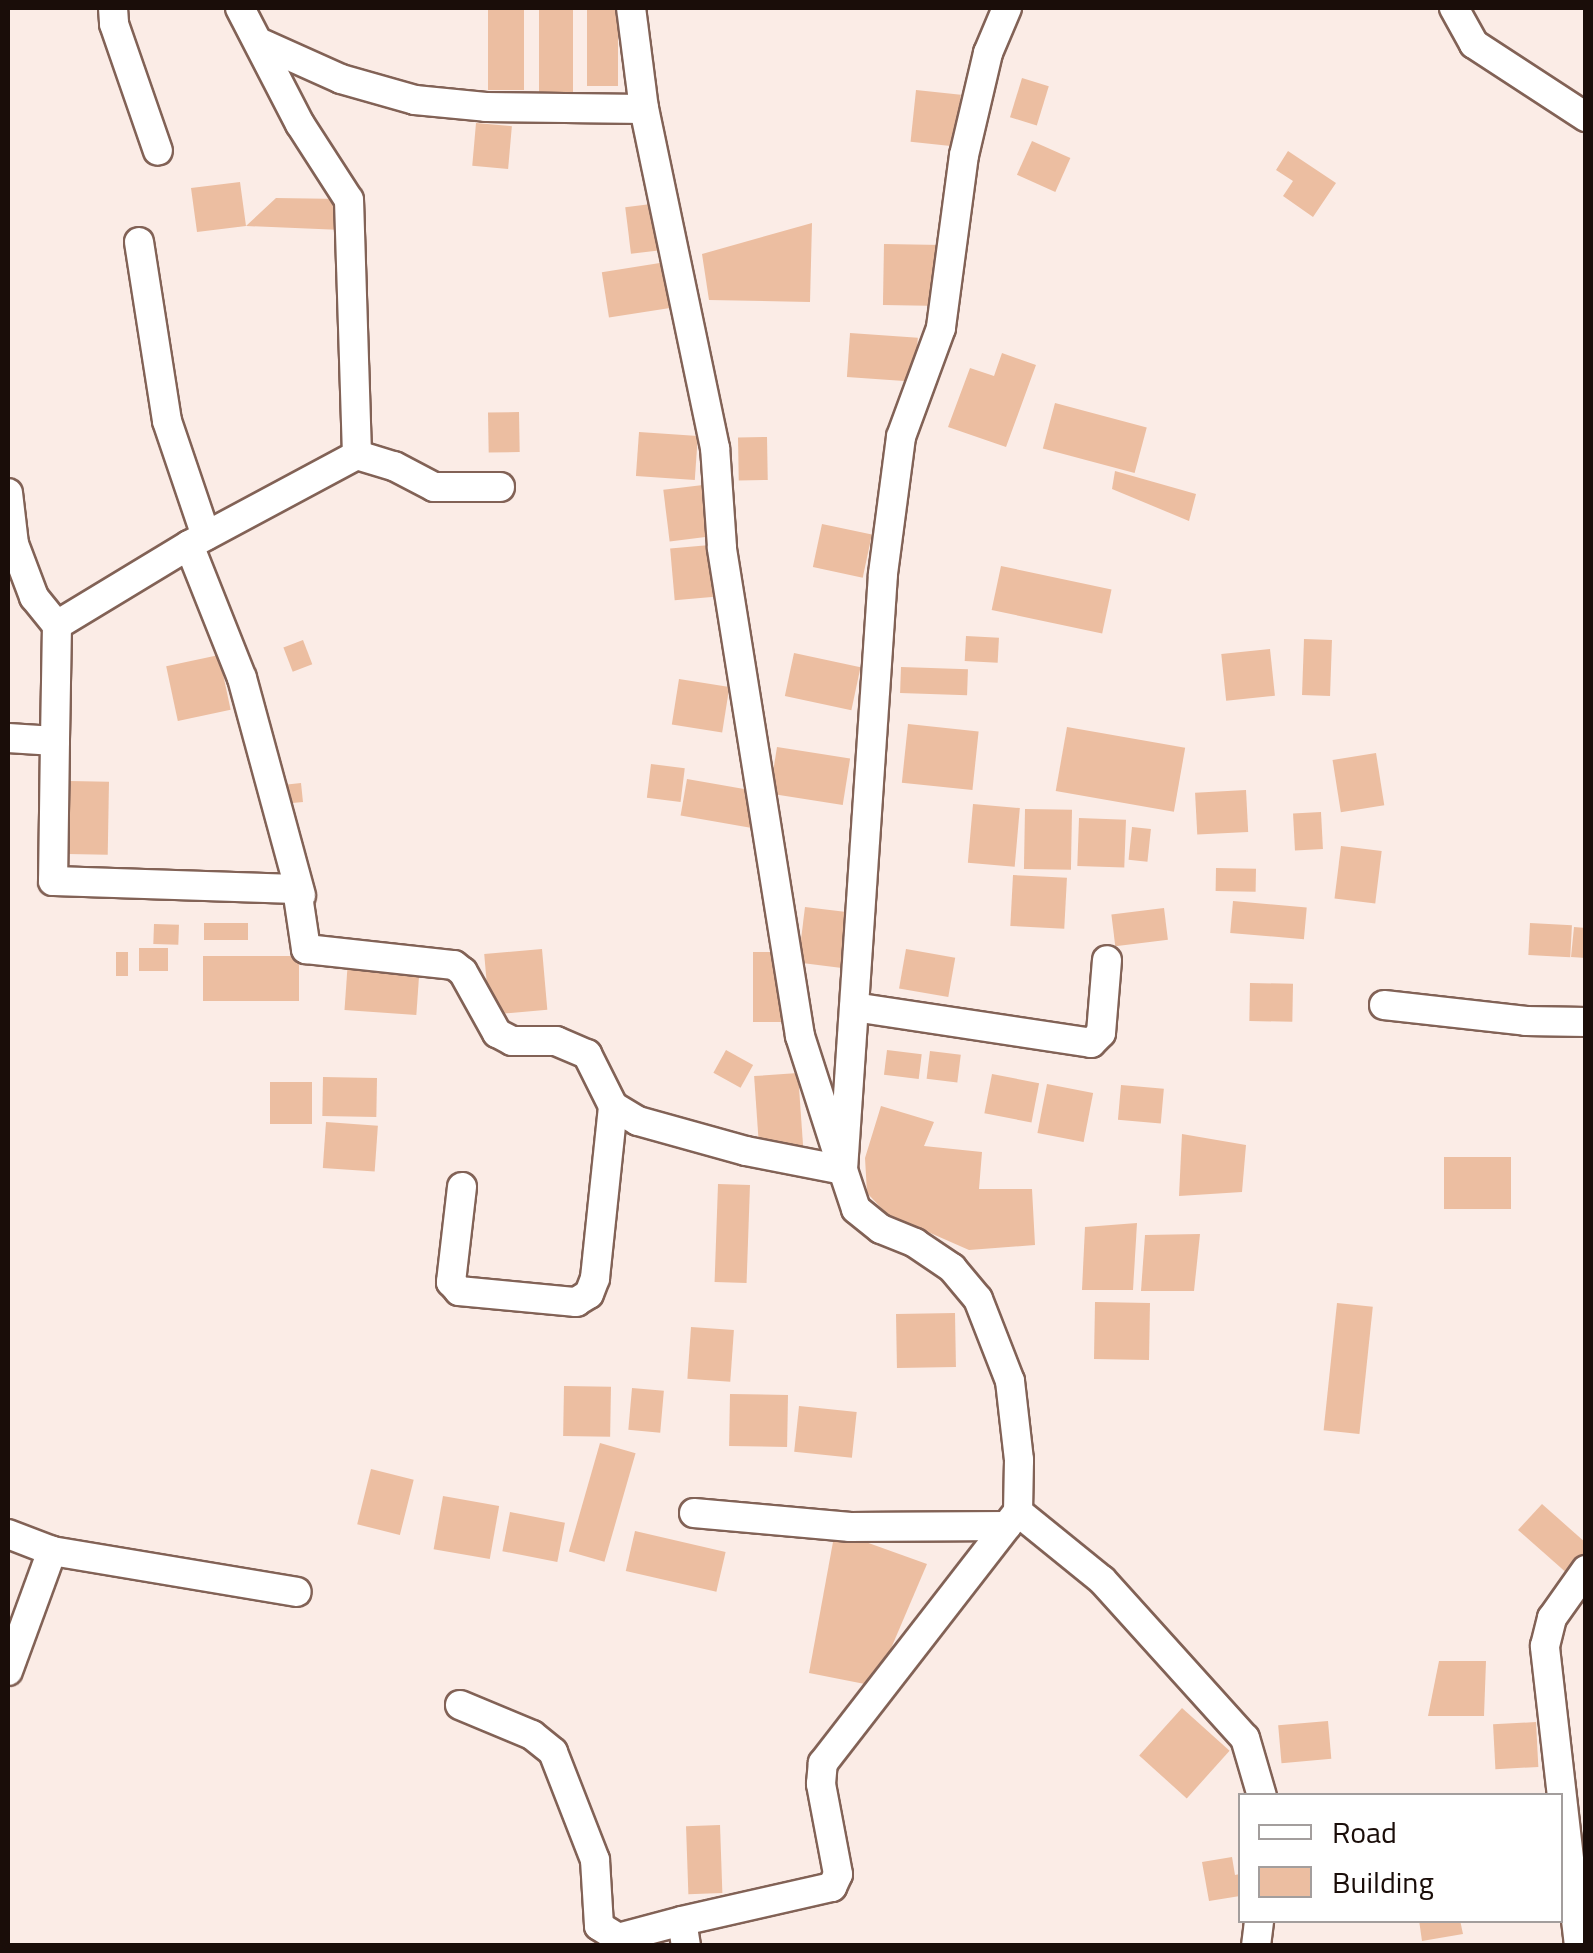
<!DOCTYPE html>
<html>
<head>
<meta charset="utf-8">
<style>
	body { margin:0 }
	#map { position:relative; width:1593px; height:1953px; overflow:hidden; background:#fbece6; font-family:"Titillium Web",sans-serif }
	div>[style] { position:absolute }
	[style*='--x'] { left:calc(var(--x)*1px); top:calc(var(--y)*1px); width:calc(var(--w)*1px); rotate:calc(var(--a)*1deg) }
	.building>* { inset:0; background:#ecbea1; transform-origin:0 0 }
	.roads { filter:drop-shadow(2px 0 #826256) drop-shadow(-2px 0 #826256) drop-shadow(0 2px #826256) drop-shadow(0 -2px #826256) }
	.minor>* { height:28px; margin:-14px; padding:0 14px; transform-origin:14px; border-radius:14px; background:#fff }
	span { translate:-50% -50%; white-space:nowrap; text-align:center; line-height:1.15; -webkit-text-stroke:9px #fff; paint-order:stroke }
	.frame { position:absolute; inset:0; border:10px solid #1a0d09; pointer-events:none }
	.legend { position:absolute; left:1238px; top:1793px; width:325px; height:130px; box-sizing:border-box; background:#fff; border:2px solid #a39e9d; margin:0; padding:12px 18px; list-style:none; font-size:30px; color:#1a0d09 }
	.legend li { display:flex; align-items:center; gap:20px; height:50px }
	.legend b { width:50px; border:2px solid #a39e9d }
</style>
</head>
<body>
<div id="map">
	<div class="building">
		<i style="left:488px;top:8px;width:36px;height:82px"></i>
		<i style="left:539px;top:8px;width:34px;height:95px"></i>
		<i style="left:587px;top:8px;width:31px;height:78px"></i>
		<i style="left:1022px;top:78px;width:28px;height:41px;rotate:17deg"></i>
		<i style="left:916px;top:90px;width:45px;height:52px;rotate:6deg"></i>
		<i style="left:476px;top:123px;width:36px;height:43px;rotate:5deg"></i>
		<i style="left:1032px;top:141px;width:42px;height:37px;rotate:24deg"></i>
		<i style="clip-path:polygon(1288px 151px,1336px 183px,1313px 217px,1283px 196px,1293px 181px,1276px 170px)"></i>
		<i style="clip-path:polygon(240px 182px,246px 226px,276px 198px,343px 199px,342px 230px,246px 226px,197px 232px,191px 188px)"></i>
		<i style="left:659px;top:203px;width:47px;height:34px;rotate:83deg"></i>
		<i style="clip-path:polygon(812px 223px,810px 302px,709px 300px,702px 254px)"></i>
		<i style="left:884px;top:244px;width:59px;height:61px;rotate:1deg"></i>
		<i style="left:666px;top:262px;width:46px;height:65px;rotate:81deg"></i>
		<i style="left:850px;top:333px;width:68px;height:44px;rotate:4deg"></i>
		<i style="clip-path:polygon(1002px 353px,1036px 365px,1006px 447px,948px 427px,970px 368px,994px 376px)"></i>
		<i style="left:1055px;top:403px;width:95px;height:47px;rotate:15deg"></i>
		<i style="left:519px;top:412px;width:40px;height:31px;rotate:89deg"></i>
		<i style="left:639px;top:432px;width:59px;height:44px;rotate:4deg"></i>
		<i style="left:767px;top:437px;width:43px;height:29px;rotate:89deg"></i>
		<i style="clip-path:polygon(1115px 471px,1196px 494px,1189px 521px,1112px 489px)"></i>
		<i style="left:703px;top:485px;width:52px;height:40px;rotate:83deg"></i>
		<i style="left:822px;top:524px;width:51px;height:44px;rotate:12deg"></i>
		<i style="left:710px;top:545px;width:52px;height:40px;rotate:85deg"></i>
		<i style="left:1001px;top:566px;width:113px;height:45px;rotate:12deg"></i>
		<i style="left:966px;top:636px;width:33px;height:25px;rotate:3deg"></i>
		<i style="left:1304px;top:639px;width:28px;height:56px;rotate:2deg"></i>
		<i style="left:303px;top:640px;width:26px;height:21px;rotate:69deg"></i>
		<i style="left:1270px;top:649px;width:47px;height:49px;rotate:84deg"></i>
		<i style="left:794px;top:653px;width:68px;height:44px;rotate:12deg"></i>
		<i style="left:219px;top:655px;width:56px;height:54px;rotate:78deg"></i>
		<i style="left:901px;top:667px;width:67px;height:26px;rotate:2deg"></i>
		<i style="left:679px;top:679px;width:51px;height:46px;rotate:9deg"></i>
		<i style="left:908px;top:724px;width:71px;height:59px;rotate:6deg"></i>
		<i style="left:1067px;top:727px;width:120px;height:65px;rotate:10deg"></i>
		<i style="left:777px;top:747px;width:74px;height:47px;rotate:9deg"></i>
		<i style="left:1376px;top:753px;width:53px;height:44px;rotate:81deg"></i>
		<i style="left:651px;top:764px;width:34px;height:34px;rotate:7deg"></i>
		<i style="left:687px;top:779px;width:71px;height:37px;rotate:10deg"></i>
		<i style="left:69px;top:781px;width:40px;height:73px;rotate:1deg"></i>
		<i style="left:301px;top:783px;width:19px;height:16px;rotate:84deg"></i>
		<i style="left:1246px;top:790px;width:42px;height:51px;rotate:87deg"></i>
		<i style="left:973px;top:804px;width:47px;height:59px;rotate:5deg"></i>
		<i style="left:1025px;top:809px;width:47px;height:60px;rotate:1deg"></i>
		<i style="left:1321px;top:812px;width:37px;height:28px;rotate:87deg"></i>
		<i style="left:1079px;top:818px;width:47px;height:48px;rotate:2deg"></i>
		<i style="left:1132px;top:827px;width:19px;height:33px;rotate:6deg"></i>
		<i style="left:1341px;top:846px;width:41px;height:53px;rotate:7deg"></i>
		<i style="left:1216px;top:868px;width:40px;height:23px;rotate:1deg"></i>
		<i style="left:1013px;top:875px;width:54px;height:51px;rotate:3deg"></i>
		<i style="left:1233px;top:901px;width:74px;height:32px;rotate:5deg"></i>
		<i style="left:805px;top:907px;width:48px;height:56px;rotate:7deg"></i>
		<i style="left:1164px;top:908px;width:32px;height:53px;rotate:83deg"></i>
		<i style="left:204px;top:923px;width:44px;height:17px"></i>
		<i style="left:1530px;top:923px;width:42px;height:32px;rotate:3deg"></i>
		<i style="left:154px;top:924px;width:25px;height:20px;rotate:2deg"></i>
		<i style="clip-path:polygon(1574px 927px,1586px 928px,1586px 958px,1571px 957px)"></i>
		<i style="left:168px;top:948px;width:23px;height:29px;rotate:90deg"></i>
		<i style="left:542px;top:949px;width:61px;height:58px;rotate:85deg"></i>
		<i style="left:906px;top:949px;width:50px;height:40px;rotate:10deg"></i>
		<i style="left:116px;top:952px;width:12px;height:24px"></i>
		<i style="left:753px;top:952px;width:30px;height:70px"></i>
		<i style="left:203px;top:956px;width:96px;height:45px"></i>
		<i style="left:348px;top:960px;width:72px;height:50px;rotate:4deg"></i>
		<i style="left:1250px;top:983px;width:43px;height:38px;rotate:1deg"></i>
		<i style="left:726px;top:1050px;width:31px;height:26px;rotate:29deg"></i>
		<i style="left:887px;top:1050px;width:35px;height:25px;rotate:7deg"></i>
		<i style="left:930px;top:1051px;width:31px;height:28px;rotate:7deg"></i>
		<i style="left:798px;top:1073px;width:73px;height:44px;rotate:86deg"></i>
		<i style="left:992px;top:1074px;width:48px;height:40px;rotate:11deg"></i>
		<i style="left:323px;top:1077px;width:54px;height:39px;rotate:1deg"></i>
		<i style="left:270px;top:1082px;width:42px;height:42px"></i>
		<i style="left:1047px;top:1084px;width:47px;height:50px;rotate:11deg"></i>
		<i style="left:1121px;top:1085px;width:43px;height:35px;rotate:5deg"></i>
		<i style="clip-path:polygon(881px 1106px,934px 1122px,924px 1146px,982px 1152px,979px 1189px,1032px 1189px,1035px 1245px,969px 1250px,887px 1214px,867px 1193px,865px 1158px)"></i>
		<i style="left:326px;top:1122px;width:52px;height:46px;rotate:4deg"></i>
		<i style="clip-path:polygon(1182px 1134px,1246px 1145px,1242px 1192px,1179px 1196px)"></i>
		<i style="left:1444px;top:1157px;width:67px;height:52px"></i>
		<i style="left:718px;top:1184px;width:32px;height:98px;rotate:2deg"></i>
		<i style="clip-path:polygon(1137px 1223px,1133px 1290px,1082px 1290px,1085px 1227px)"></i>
		<i style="clip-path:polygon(1200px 1234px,1194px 1291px,1141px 1291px,1145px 1235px)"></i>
		<i style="left:1095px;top:1302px;width:55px;height:57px;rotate:1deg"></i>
		<i style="left:1337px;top:1303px;width:36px;height:128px;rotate:6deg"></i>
		<i style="left:955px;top:1313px;width:54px;height:59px;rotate:89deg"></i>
		<i style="left:691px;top:1327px;width:43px;height:52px;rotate:4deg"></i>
		<i style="left:564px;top:1386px;width:47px;height:50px;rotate:1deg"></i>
		<i style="left:632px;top:1388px;width:32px;height:42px;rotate:5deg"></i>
		<i style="left:730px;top:1394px;width:58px;height:52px;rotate:1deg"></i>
		<i style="left:799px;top:1406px;width:58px;height:46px;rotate:6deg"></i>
		<i style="left:600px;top:1443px;width:37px;height:113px;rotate:16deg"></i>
		<i style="left:371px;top:1469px;width:44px;height:57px;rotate:14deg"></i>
		<i style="left:443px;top:1496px;width:57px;height:54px;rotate:10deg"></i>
		<i style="clip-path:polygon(1542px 1504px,1586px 1543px,1586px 1556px,1569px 1575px,1518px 1530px)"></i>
		<i style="left:510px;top:1512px;width:56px;height:40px;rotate:11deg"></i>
		<i style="left:635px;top:1531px;width:93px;height:41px;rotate:13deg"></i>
		<i style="clip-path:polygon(835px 1531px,927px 1564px,875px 1686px,809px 1673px)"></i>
		<i style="clip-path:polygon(1439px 1661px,1486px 1661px,1484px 1716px,1428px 1716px)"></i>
		<i style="left:1182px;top:1708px;width:64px;height:64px;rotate:42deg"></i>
		<i style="left:1328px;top:1721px;width:38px;height:50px;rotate:85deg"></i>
		<i style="left:1536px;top:1722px;width:45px;height:43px;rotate:87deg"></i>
		<i style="left:720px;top:1825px;width:68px;height:34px;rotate:88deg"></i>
		<i style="clip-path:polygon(1232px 1857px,1235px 1875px,1240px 1874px,1240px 1896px,1209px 1901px,1202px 1862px)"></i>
		<i style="clip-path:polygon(1419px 1920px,1460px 1920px,1463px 1934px,1422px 1941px)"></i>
	</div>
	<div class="roads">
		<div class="minor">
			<i style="--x:113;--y:8;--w:16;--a:86"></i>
			<i style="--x:114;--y:24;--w:134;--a:70.9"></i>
			<i style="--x:240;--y:8;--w:131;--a:62.7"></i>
			<i style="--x:300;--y:124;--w:90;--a:57.2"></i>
			<i style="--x:349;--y:200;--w:255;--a:88.2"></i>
			<i style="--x:1007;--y:8;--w:49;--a:112.9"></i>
			<i style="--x:988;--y:53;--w:105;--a:103.2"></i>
			<i style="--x:964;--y:155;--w:175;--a:97.6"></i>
			<i style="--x:941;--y:328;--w:116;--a:110.2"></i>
			<i style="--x:901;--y:437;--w:138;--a:97.5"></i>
			<i style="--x:883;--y:574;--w:597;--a:93.84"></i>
			<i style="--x:843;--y:1170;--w:41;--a:71.6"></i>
			<i style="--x:856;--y:1209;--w:32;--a:39"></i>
			<i style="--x:881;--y:1229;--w:37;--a:22"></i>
			<i style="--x:915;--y:1243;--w:45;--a:34"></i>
			<i style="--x:952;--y:1268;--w:40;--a:50"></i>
			<i style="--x:978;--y:1299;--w:88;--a:68.7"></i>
			<i style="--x:1010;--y:1381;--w:80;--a:83.5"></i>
			<i style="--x:1019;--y:1460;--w:52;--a:91.1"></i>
			<i style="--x:1018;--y:1512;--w:108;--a:39"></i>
			<i style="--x:1102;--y:1580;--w:213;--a:47.9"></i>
			<i style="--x:1245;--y:1738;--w:60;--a:73.7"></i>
			<i style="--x:1454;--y:8;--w:41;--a:60.9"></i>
			<i style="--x:1474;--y:44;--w:134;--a:33.1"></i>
			<i style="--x:263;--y:44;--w:85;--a:24.2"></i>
			<i style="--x:341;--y:79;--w:77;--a:15.8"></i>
			<i style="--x:415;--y:100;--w:71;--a:5.6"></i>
			<i style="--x:486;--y:107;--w:158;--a:0.7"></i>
			<i style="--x:139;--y:242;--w:181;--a:81.1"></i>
			<i style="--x:167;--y:421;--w:121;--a:71.3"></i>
			<i style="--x:8;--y:493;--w:51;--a:83.3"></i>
			<i style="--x:14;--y:544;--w:57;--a:69.3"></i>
			<i style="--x:34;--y:597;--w:36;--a:51"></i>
			<i style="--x:57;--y:625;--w:116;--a:91"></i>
			<i style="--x:189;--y:545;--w:143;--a:68.3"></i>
			<i style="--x:242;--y:678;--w:225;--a:74.8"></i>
			<i style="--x:57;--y:625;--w:154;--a:-31.2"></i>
			<i style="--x:189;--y:545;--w:191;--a:-28.2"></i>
			<i style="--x:357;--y:455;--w:39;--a:17"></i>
			<i style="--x:394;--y:466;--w:45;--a:27.7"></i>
			<i style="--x:434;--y:487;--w:66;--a:0"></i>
			<i style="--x:8;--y:738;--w:47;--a:3.7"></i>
			<i style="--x:55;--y:741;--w:140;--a:90.8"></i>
			<i style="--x:53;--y:881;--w:244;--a:1.9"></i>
			<i style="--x:297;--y:889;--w:61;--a:81.5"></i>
			<i style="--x:306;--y:949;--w:149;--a:6.2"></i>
			<i style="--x:454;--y:965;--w:11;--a:38"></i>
			<i style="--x:463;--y:972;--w:70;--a:60.9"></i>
			<i style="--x:497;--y:1033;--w:17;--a:28"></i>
			<i style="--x:512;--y:1041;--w:44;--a:0"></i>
			<i style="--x:556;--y:1041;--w:34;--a:23"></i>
			<i style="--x:587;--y:1054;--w:58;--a:63.4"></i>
			<i style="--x:613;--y:1106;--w:29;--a:31"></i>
			<i style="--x:638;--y:1121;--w:112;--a:15.5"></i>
			<i style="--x:746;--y:1151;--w:99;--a:11.1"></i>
			<i style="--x:843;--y:1170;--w:141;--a:-107.8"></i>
			<i style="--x:800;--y:1036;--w:495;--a:-99.1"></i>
			<i style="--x:722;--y:547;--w:99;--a:-94"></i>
			<i style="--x:715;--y:448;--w:346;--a:-101.8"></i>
			<i style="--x:644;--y:109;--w:102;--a:-97.3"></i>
			<i style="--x:1384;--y:1005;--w:143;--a:6.4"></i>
			<i style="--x:1526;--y:1021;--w:60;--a:1"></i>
			<i style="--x:854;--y:1007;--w:240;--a:8.6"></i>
			<i style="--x:1091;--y:1043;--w:14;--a:-45"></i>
			<i style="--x:1101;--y:1033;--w:73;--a:-85.3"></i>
			<i style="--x:462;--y:1187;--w:96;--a:96.6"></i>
			<i style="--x:451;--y:1282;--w:12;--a:48"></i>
			<i style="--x:459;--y:1291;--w:118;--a:5.4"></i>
			<i style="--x:576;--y:1302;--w:15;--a:-32"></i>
			<i style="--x:589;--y:1294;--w:17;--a:-69"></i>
			<i style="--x:595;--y:1278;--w:173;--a:-84"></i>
			<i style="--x:694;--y:1513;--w:157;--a:5.1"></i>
			<i style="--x:850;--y:1527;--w:157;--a:-0.4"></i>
			<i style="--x:8;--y:1534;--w:47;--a:21.1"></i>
			<i style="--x:52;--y:1551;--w:248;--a:9.5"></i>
			<i style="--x:8;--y:1671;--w:128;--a:-69.9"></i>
			<i style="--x:460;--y:1705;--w:78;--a:22.6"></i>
			<i style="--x:532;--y:1735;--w:27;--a:39"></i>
			<i style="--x:553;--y:1752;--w:116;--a:68.7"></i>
			<i style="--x:595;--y:1860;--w:66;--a:86.5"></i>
			<i style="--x:599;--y:1926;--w:22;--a:32"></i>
			<i style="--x:618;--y:1938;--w:66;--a:-14.9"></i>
			<i style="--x:686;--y:1946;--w:25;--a:-99"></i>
			<i style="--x:682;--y:1921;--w:154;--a:-12.8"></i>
			<i style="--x:832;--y:1887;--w:14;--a:-65"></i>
			<i style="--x:838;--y:1874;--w:92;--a:-100.7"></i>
			<i style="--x:821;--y:1784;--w:21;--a:-85"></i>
			<i style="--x:823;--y:1763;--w:318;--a:-52.2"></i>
			<i style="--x:1256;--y:1946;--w:26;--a:-83"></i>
			<i style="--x:1579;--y:1946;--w:302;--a:-96.5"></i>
			<i style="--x:1545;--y:1646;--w:29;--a:-76"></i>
			<i style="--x:1552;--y:1618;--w:59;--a:-54.7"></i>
		</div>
	</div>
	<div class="frame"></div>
	<ul class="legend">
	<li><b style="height:12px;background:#fff"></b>Road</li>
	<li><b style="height:28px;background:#ecbea1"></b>Building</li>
	</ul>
</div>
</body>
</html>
